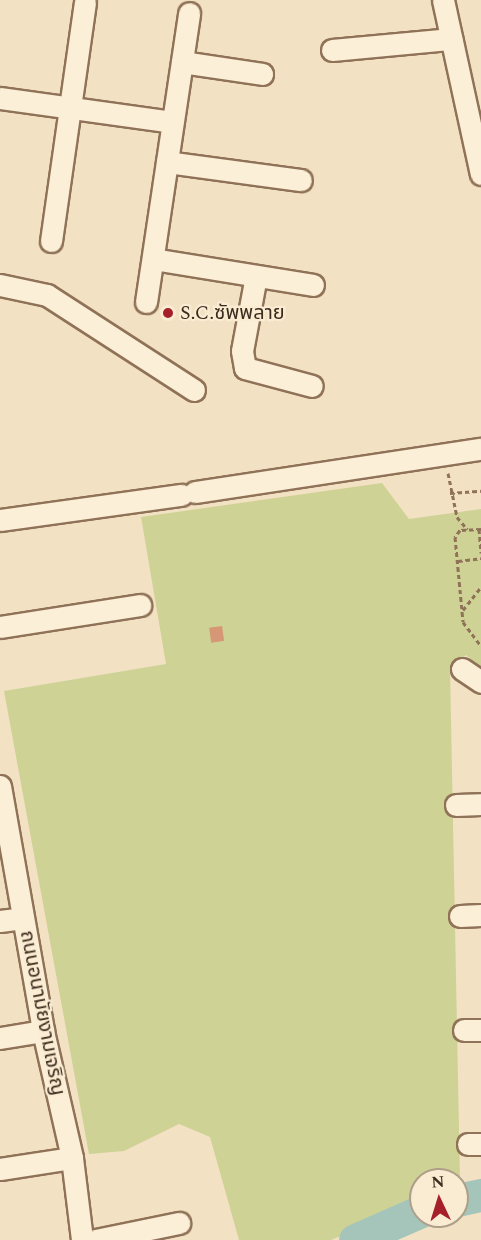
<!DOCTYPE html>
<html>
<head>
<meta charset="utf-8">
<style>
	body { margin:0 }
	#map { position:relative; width:481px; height:1240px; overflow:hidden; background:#f3e1c3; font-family:Spectral,"Noto Sans Thai",serif }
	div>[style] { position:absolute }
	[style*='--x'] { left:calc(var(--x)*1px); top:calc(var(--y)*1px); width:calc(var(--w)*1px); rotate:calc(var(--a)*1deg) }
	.green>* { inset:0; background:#cfd295 }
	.river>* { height:33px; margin:-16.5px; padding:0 16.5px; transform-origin:16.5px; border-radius:16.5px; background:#a5c5ba }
	.building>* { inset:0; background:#d59775; transform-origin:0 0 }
	.path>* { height:3px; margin-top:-1.5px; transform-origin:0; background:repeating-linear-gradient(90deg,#8f7257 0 4.5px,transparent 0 7.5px) }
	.roads { filter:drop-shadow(2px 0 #8f7257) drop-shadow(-2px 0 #8f7257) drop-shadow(0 2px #8f7257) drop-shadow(0 -2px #8f7257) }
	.minor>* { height:21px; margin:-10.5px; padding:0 10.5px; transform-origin:10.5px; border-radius:10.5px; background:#fcefd7 }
	.dots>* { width:16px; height:16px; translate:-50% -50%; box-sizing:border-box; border:3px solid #f9ecd3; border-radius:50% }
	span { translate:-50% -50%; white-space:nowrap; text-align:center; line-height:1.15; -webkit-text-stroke:4.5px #f9ecd3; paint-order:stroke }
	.poi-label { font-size:20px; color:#3e2b1d }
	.left { translate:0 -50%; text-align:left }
	.street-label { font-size:20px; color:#3e2b1d }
	.north { position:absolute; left:409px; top:1168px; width:60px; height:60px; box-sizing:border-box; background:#f9ecd3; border:2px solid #ae9f8a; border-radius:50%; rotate:356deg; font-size:16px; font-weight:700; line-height:24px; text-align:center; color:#3e2b1d }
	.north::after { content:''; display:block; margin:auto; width:21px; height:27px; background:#a5202a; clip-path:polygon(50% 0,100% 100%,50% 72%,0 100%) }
</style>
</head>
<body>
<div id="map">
	<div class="green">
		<i style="clip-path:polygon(382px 483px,409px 519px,481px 509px,481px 667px,466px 655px,450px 669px,460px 1181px,421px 1180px,421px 1204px,331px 1240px,239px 1240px,210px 1137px,179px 1124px,124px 1151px,89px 1154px,4px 691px,166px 664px,141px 517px)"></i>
	</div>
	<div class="river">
		<i style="--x:457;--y:1200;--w:25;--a:-12"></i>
		<i style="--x:355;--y:1240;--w:72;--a:-23.7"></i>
	</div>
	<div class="building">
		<i style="left:222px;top:626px;width:15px;height:13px;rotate:82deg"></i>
	</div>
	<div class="path">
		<i style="--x:448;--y:473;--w:45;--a:78.4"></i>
		<i style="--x:457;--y:517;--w:16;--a:50"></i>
		<i style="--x:450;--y:493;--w:31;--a:-4"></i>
		<i style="--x:479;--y:529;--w:24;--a:85"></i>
		<i style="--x:481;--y:529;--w:21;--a:177"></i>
		<i style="--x:460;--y:530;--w:9;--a:126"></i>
		<i style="--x:455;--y:537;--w:85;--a:84.6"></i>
		<i style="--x:463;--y:622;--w:30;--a:53"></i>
		<i style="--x:458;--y:561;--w:23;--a:-7"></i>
		<i style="--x:463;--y:610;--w:29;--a:-52"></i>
	</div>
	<div class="roads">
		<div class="minor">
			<i style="--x:443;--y:0;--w:178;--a:77.7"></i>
			<i style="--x:332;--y:50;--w:120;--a:-5.3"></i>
			<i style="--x:182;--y:62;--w:81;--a:8.5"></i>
			<i style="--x:0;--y:98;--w:174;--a:7.9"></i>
			<i style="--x:167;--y:162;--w:135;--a:7.7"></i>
			<i style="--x:51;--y:241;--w:241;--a:-81.9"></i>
			<i style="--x:153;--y:259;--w:162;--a:9.2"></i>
			<i style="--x:256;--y:276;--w:76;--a:100.6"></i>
			<i style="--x:242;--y:351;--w:17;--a:80"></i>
			<i style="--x:245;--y:368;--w:69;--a:15"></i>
			<i style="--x:0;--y:285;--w:48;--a:12"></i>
			<i style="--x:47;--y:295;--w:175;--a:32.9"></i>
			<i style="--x:146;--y:302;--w:292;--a:-81.5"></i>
			<i style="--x:195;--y:492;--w:289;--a:-8.6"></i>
			<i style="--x:0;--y:520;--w:183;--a:-7.9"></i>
			<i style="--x:0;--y:627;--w:142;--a:-8.9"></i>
			<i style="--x:462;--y:669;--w:23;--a:34"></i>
			<i style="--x:0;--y:786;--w:249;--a:80"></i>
			<i style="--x:43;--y:1031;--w:130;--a:77.1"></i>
			<i style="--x:72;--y:1158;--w:83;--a:83"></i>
			<i style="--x:456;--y:805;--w:25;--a:-2"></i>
			<i style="--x:460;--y:916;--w:21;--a:-3"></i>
			<i style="--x:0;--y:921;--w:23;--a:-7"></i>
			<i style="--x:464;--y:1030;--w:17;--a:0"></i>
			<i style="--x:0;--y:1038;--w:44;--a:-9.2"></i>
			<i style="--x:468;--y:1144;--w:13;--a:0"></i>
			<i style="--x:0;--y:1169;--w:73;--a:-8.7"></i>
			<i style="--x:96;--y:1240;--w:85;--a:-11.6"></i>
		</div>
	</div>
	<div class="dots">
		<i style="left:168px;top:313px;background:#a5202a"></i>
	</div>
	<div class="poi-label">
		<span class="left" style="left:180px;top:313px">S.C.ซัพพลาย</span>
	</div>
	<div class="street-label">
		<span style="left:42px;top:1013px;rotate:79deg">ถนนอนามัยงามเจริญ</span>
	</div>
	<div class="north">N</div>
</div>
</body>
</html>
